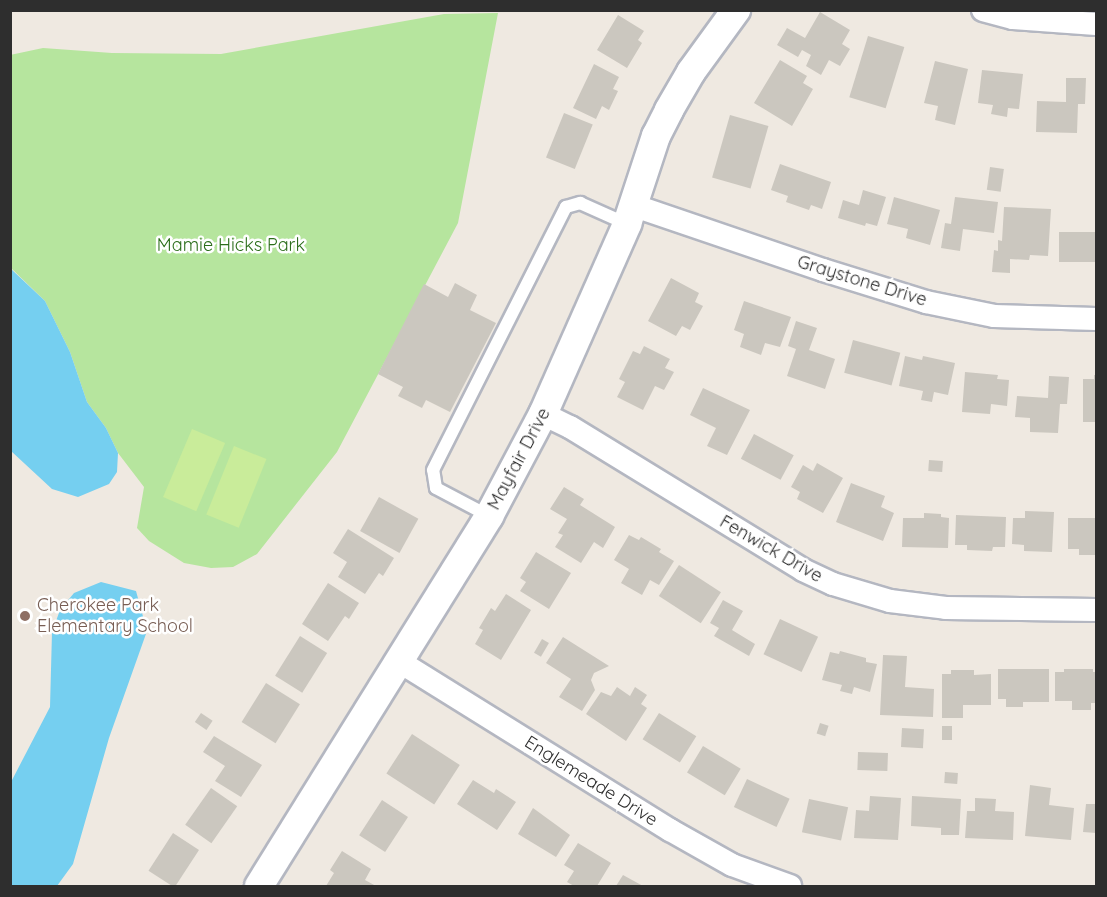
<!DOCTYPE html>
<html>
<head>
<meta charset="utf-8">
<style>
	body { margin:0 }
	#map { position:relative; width:1107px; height:897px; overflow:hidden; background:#efe9e1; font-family:Quicksand,sans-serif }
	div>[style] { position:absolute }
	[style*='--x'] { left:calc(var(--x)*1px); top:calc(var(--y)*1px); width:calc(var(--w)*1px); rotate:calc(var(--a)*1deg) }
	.green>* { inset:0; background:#b6e59e }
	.pitch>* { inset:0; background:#c9ec9a; transform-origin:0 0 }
	.water>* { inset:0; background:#75cff0 }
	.building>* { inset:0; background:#cbc7bf; transform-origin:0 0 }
	.roads { filter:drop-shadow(2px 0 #b4b7c1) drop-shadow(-2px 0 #b4b7c1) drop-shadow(0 2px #b4b7c1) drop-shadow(0 -2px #b4b7c1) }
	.service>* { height:12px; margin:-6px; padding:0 6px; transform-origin:6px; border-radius:6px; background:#fff }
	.minor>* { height:22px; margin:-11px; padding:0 11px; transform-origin:11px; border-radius:11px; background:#fff }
	.tertiary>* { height:28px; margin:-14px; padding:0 14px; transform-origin:14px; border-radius:14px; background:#fff }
	.dots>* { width:16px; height:16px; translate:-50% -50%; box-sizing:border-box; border:3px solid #fff; border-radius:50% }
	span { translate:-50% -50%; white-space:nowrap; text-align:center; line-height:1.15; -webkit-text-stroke:5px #fff; paint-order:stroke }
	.park-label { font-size:18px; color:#2c6e1b }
	.street-label { font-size:18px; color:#2e2e2e }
	.education-label { font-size:18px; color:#785e54 }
	.left { translate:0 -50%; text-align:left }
	.frame { position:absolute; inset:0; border:12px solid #2e2e2e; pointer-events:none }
</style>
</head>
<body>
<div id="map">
	<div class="green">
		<i style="clip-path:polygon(498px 13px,458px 223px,337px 452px,257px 554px,233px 567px,211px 568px,184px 563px,149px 541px,137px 528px,144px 487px,118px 453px,106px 428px,87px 402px,70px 352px,45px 301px,11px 268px,10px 55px,43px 48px,112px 53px,221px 54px,444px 14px)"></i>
	</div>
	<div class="pitch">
		<i style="left:192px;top:429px;width:36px;height:74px;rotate:23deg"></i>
		<i style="left:234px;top:446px;width:35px;height:74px;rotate:22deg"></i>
	</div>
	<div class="water">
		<i style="clip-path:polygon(10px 268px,45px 301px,70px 352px,87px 402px,106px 428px,118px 453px,117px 472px,109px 484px,78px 497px,52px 489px,11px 451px)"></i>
		<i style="clip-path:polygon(101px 582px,136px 591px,147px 631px,109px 738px,73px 864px,57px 886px,11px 886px,11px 782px,50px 707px,52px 632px,60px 610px,74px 593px)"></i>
	</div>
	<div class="building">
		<i style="clip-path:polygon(820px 12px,850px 30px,842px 44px,850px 49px,840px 66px,829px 60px,821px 75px,806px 66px,811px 55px,802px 50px,798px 57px,777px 45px,787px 28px,805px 38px)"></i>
		<i style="clip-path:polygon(618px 15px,644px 31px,638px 40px,642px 43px,627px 68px,597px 50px)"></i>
		<i style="left:868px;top:36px;width:38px;height:64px;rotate:17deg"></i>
		<i style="clip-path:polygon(780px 60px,807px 76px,803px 83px,813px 89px,792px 126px,754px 103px)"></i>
		<i style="clip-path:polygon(935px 61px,968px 69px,955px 125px,935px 120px,938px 106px,924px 103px)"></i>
		<i style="clip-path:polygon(594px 64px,619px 77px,613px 89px,618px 91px,609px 110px,602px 106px,596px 119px,573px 108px)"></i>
		<i style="clip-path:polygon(982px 70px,1023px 74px,1019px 109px,1008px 108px,1007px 117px,991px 114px,993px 105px,978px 103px)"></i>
		<i style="clip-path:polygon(1066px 78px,1086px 78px,1085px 104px,1078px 104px,1077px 133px,1036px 132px,1037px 101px,1066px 102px)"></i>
		<i style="left:564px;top:113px;width:31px;height:48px;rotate:22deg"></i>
		<i style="left:730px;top:115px;width:40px;height:65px;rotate:16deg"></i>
		<i style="clip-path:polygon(780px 164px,831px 182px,822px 209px,811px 205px,809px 210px,786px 202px,788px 196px,771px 190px)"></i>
		<i style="left:990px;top:167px;width:14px;height:23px;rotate:8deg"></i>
		<i style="clip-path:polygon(863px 190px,886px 197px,877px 226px,866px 223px,865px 226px,838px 218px,843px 200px,859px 205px)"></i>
		<i style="clip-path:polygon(894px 197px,940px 210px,930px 245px,906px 238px,908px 229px,887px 224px)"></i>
		<i style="clip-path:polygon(955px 197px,998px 202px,994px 233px,963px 229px,960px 251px,941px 248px,945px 223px,951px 224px)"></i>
		<i style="clip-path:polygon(1004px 207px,1051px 209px,1048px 256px,1030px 255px,1029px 260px,1010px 259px,1010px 273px,992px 272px,994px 250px,998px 251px,998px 240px,1002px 241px)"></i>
		<i style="left:1059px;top:232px;width:37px;height:30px"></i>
		<i style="clip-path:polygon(671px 278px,699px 293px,695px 302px,703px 306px,690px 330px,682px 326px,676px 336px,648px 321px)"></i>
		<i style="clip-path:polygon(455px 283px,477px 295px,470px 310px,496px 323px,450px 412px,426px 400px,422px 408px,398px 396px,403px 387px,378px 374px,424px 284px,448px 297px)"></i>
		<i style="clip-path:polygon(744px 301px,791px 317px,780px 347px,765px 343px,761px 355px,740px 347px,744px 334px,734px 330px)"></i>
		<i style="clip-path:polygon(796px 321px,817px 328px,809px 350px,835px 359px,825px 389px,787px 376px,796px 349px,788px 346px)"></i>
		<i style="left:853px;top:340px;width:49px;height:34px;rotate:15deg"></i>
		<i style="clip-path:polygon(644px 346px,670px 359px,665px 368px,674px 372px,664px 390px,655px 386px,643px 410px,617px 397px,625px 382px,619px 379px,633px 351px,640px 354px)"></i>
		<i style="clip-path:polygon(905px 356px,922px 360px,923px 356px,955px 363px,948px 395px,934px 392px,932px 402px,921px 400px,923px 391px,899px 386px)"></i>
		<i style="clip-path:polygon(965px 372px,998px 375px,997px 379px,1009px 380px,1007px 406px,991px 404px,990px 414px,962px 412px)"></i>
		<i style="clip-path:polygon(1094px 375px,1096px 375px,1096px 422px,1083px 422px,1083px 379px,1094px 379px)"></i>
		<i style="clip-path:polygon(1049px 376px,1069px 377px,1067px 404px,1060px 404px,1058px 433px,1030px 432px,1030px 418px,1015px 417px,1017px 396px,1048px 398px)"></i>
		<i style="clip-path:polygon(703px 388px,750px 410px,727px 455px,707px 446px,716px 428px,690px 415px)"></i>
		<i style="left:754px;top:434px;width:45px;height:28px;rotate:28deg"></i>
		<i style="left:929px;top:460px;width:14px;height:11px;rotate:4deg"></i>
		<i style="clip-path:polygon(817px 463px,843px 478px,823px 513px,797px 499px,800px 492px,791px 487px,803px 465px,813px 471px)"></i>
		<i style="clip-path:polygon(851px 483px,885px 496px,881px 507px,894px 513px,883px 541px,836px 522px)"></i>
		<i style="clip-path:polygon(564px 487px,584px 499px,580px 505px,615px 527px,603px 548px,594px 542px,581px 563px,555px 547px,563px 535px,558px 533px,567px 519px,550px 509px)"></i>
		<i style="left:379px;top:497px;width:45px;height:39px;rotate:29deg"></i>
		<i style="clip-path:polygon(1025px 511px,1054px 512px,1052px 552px,1024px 551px,1024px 545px,1012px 544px,1013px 518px,1025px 518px)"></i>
		<i style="clip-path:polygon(924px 513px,941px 514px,941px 517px,949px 518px,948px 548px,902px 547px,903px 518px,924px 518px)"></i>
		<i style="clip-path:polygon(956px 515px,1006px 517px,1005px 547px,993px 547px,992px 551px,967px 550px,967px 545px,955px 545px)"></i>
		<i style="clip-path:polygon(1068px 518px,1096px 518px,1096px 555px,1079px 555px,1079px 549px,1068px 549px)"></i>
		<i style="clip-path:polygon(348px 529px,394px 558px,383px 576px,379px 573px,365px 594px,338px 577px,347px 562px,333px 553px)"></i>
		<i style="clip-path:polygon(629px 535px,639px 540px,641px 537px,661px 549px,659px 552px,674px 561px,659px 585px,650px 580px,642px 595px,621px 583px,629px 569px,614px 560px)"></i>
		<i style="clip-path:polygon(536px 552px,571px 573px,549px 609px,520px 591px,526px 582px,520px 578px)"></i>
		<i style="left:679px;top:565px;width:50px;height:37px;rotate:33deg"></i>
		<i style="clip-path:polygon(328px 583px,359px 603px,349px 619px,345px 616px,328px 641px,302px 624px)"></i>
		<i style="clip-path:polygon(506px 594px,531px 610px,501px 660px,475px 644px,483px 630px,479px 628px,491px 608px,495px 611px)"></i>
		<i style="clip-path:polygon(723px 600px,743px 611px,732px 630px,755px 644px,749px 656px,714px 636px,719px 628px,710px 623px)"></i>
		<i style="left:780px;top:619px;width:42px;height:39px;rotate:25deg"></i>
		<i style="left:300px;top:636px;width:32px;height:47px;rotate:32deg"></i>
		<i style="clip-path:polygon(563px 637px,609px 666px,594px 673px,591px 680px,595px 690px,582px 711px,559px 697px,571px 679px,546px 663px)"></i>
		<i style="left:542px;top:639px;width:8px;height:16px;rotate:30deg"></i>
		<i style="clip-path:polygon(840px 651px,866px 658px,866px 662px,877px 664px,870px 692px,854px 687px,852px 694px,840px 691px,842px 685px,822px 680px,830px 652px,839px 654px)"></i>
		<i style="clip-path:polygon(883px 655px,907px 656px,905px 687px,934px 689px,933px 717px,880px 715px)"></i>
		<i style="clip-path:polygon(998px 669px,1049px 669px,1049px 702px,1023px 702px,1023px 707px,1006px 707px,1006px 699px,998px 699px)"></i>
		<i style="clip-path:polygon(1064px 669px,1093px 669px,1093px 672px,1096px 672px,1096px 703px,1091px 703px,1091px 710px,1072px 710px,1072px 701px,1055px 701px,1055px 672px,1064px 672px)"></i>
		<i style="clip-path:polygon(951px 670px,974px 670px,974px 675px,991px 674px,991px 705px,963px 705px,963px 718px,942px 718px,942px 674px,951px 674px)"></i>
		<i style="left:266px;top:683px;width:40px;height:46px;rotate:32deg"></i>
		<i style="clip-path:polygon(617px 687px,630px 696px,635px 687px,647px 695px,641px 704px,647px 708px,626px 741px,586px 714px,601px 692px,611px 696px)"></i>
		<i style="left:201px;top:713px;width:14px;height:11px;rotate:34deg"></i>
		<i style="left:659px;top:713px;width:44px;height:31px;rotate:32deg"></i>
		<i style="left:820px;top:723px;width:9px;height:11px;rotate:18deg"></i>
		<i style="left:942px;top:726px;width:10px;height:14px"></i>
		<i style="left:902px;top:728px;width:22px;height:19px;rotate:3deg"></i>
		<i style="left:412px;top:734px;width:57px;height:47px;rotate:33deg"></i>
		<i style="clip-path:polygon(214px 736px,262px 765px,241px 797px,215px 781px,225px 766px,203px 752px)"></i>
		<i style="left:703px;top:746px;width:44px;height:31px;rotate:31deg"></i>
		<i style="left:858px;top:752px;width:30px;height:18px;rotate:2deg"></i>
		<i style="left:945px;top:772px;width:13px;height:11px;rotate:4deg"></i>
		<i style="left:747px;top:779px;width:47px;height:31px;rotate:25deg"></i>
		<i style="clip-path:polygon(473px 780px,494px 793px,496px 789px,516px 802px,497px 830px,457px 804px)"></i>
		<i style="clip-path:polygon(1030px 785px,1051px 788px,1049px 805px,1074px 808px,1071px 840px,1025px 836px)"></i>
		<i style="left:211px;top:788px;width:32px;height:45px;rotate:35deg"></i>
		<i style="clip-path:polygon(870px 796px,901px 798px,898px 840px,854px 838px,856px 810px,869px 811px)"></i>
		<i style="clip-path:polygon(912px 796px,961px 799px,959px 835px,941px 835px,941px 828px,911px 826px)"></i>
		<i style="clip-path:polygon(975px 798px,996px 799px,995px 811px,1014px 812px,1013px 840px,965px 838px,967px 811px,975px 811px)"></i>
		<i style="left:809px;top:799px;width:40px;height:34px;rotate:12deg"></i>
		<i style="left:382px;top:800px;width:31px;height:42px;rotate:33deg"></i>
		<i style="clip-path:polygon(1086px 804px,1096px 804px,1096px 833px,1083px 832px)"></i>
		<i style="clip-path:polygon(533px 808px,570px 835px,556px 857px,518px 834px)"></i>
		<i style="left:173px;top:833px;width:31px;height:45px;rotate:33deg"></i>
		<i style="clip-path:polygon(578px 843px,611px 863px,597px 886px,574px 886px,567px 882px,574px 871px,564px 865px)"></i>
		<i style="clip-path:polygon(342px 851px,371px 869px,365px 880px,376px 886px,326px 886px,334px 873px,330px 870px)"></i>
		<i style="clip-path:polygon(623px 875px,643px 886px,616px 886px)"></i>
	</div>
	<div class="roads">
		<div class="service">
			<i style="--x:489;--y:516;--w:60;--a:-152.2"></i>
			<i style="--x:436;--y:488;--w:18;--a:-99"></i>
			<i style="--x:433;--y:470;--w:295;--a:-63.2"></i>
			<i style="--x:566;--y:207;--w:15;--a:-16"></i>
			<i style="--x:580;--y:203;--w:51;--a:24.1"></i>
		</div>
		<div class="minor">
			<i style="--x:983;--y:10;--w:31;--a:15"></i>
			<i style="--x:1013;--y:18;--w:83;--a:4.1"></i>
			<i style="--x:635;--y:206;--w:199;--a:18.8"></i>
			<i style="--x:823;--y:270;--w:108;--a:17.3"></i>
			<i style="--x:926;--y:302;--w:69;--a:11.6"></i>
			<i style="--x:994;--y:316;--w:102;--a:1.7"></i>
			<i style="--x:543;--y:414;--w:30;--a:26"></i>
			<i style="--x:570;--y:427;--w:273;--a:31.5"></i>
			<i style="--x:803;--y:570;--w:33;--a:25"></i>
			<i style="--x:833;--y:584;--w:59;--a:16.6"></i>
			<i style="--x:890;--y:601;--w:56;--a:7.1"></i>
			<i style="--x:946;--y:608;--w:150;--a:0.8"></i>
			<i style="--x:400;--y:662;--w:318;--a:31.9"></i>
			<i style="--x:670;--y:830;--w:71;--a:29.4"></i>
			<i style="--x:732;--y:865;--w:62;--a:19.9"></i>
		</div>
		<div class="tertiary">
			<i style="--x:259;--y:886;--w:436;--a:-58.1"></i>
			<i style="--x:489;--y:516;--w:115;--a:-62.1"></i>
			<i style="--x:543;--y:414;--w:208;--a:-66.1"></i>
			<i style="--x:627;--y:224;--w:93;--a:-71.8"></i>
			<i style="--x:656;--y:136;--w:29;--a:-63"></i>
			<i style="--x:669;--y:110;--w:44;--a:-59.9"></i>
			<i style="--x:691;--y:72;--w:77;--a:-54"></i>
		</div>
	</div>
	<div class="dots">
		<i style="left:25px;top:616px;background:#8d6e63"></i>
	</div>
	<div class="park-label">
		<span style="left:231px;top:245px">Mamie Hicks Park</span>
	</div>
	<div class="street-label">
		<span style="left:862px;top:281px;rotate:17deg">Graystone Drive</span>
		<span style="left:519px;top:459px;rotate:-62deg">Mayfair Drive</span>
		<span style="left:771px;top:549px;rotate:30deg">Fenwick Drive</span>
		<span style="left:591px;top:781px;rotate:32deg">Englemeade Drive</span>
	</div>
	<div class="education-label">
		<span class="left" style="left:37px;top:616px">Cherokee Park<br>Elementary School</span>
	</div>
	<div class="frame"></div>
</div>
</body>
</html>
